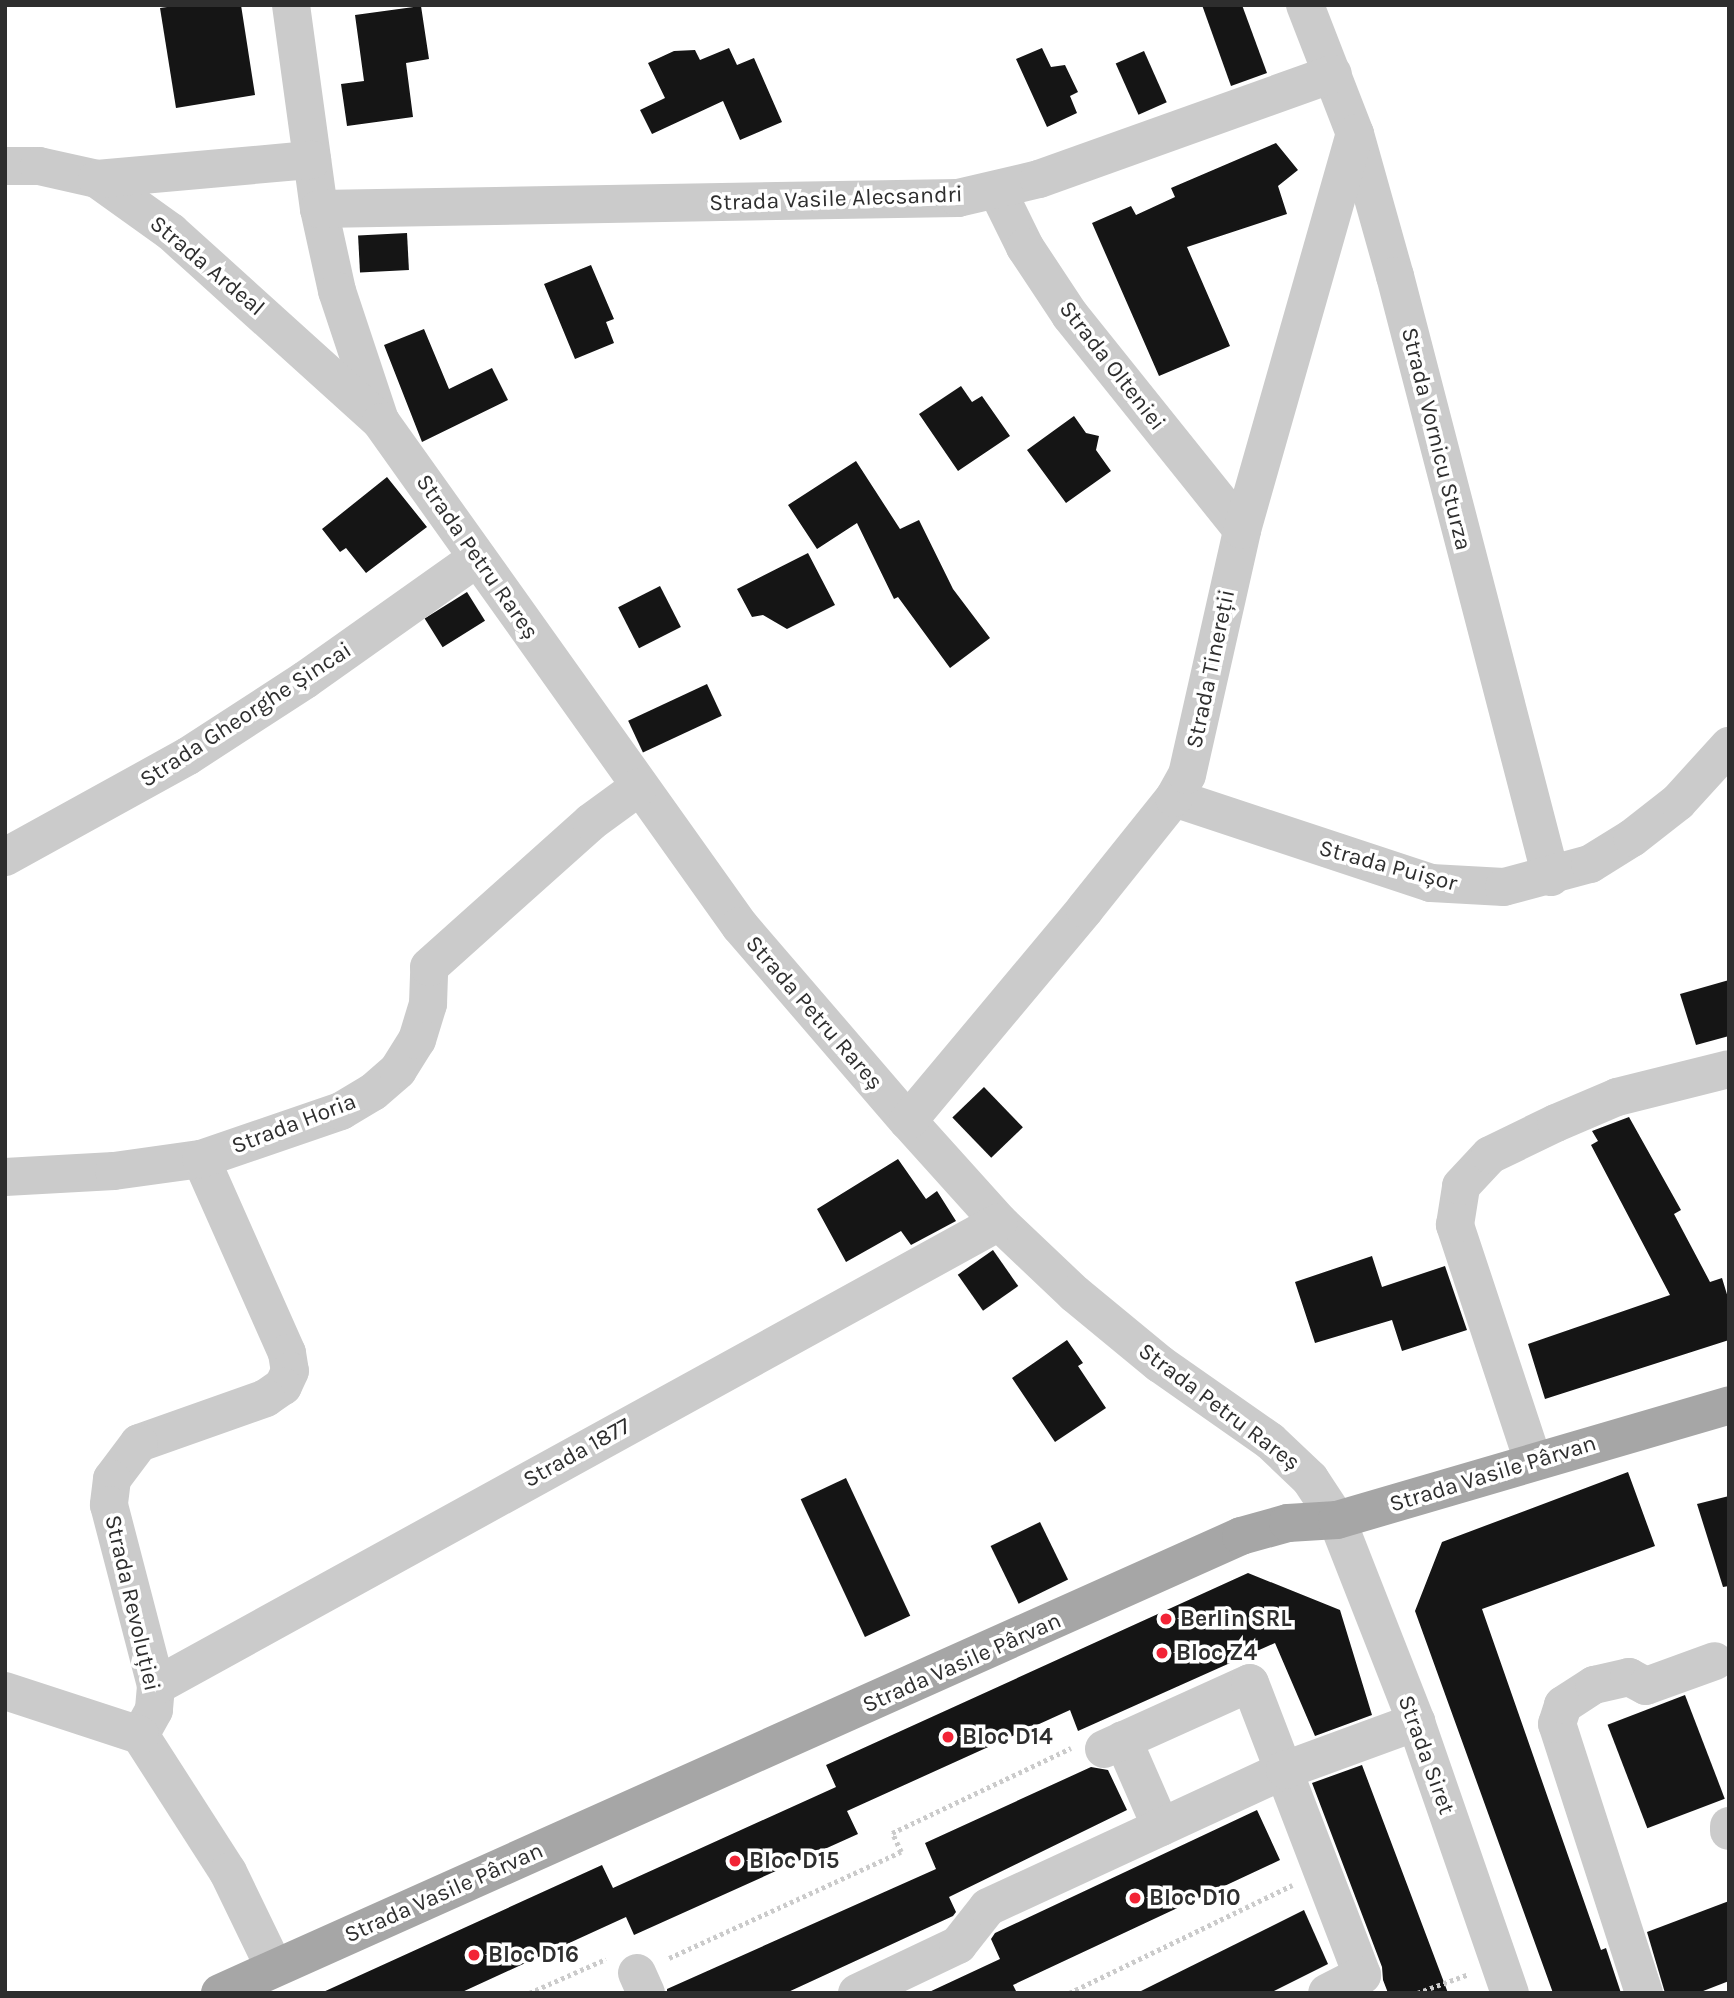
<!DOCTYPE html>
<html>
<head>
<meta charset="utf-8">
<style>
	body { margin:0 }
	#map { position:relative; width:1734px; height:1998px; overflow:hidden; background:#fff; font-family:Karla,sans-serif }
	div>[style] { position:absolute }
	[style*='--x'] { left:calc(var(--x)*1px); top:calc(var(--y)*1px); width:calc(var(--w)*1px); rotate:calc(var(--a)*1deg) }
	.building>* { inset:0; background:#151515; transform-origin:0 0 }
	.path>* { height:4.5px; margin-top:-2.25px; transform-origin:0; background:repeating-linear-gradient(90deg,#cbcbcb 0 3.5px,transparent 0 7px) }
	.minor>* { height:38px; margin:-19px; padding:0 19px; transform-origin:19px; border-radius:19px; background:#cbcbcb }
	.major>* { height:38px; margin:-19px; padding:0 19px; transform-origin:19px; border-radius:19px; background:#a6a6a6 }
	.dots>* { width:19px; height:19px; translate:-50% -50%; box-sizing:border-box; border:4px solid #fff; border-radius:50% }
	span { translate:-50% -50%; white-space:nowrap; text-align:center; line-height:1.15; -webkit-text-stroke:7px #fff; paint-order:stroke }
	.street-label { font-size:23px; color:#2e2e2e }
	.poi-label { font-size:23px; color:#2e2e2e; font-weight:700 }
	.left { translate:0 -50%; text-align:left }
	.frame { position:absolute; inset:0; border:7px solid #2e2e2e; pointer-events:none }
</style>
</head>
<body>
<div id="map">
	<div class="building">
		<i style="clip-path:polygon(181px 5px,241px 5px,255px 95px,176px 108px,160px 8px)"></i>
		<i style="clip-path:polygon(1202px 5px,1242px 5px,1267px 73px,1231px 86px)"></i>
		<i style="clip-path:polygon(421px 6px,429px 59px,406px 63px,413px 117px,347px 126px,341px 84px,364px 81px,355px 15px)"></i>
		<i style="clip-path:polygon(729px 48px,737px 65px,754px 58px,782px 122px,740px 140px,723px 101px,652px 134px,640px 110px,665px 98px,648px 63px,674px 51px,695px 50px,700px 60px)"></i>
		<i style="clip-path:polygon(1042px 48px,1051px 67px,1065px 65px,1078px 92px,1070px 96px,1077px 113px,1047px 127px,1016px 59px)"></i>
		<i style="left:1144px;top:51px;width:56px;height:31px;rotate:66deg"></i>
		<i style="clip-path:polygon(1276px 143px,1298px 170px,1278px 186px,1287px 214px,1187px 247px,1230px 346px,1159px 376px,1092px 223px,1131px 206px,1136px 215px,1175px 197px,1171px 188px)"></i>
		<i style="left:407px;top:233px;width:37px;height:49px;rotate:87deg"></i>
		<i style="clip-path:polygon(591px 265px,614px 319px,606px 322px,614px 343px,575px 359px,544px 284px)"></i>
		<i style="clip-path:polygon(424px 329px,449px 389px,492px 368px,508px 400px,422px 442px,384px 345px)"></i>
		<i style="clip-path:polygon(961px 386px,972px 402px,982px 396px,1010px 436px,958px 471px,919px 414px)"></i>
		<i style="clip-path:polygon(1074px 416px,1086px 433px,1099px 436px,1096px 450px,1111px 471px,1066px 503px,1027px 450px)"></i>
		<i style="clip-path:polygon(856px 461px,900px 529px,919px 520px,953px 589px,990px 638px,950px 668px,898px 597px,894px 599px,857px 523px,817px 549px,788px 505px)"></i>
		<i style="clip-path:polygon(387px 477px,427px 527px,366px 573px,346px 548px,340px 552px,322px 529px)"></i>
		<i style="clip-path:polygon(808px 553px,835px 605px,787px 629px,763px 615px,752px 617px,737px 589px)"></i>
		<i style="left:660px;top:586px;width:46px;height:47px;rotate:63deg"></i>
		<i style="left:467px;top:592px;width:34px;height:50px;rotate:58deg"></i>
		<i style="left:707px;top:684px;width:35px;height:87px;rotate:65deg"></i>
		<i style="clip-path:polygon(1729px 980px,1729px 1036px,1696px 1045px,1680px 994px)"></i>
		<i style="left:984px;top:1087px;width:56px;height:44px;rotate:46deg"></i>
		<i style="clip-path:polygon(1629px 1117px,1681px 1210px,1674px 1214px,1710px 1282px,1722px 1278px,1729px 1301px,1729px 1340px,1545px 1399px,1528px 1344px,1670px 1295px,1591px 1145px,1598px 1141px,1592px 1131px)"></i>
		<i style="clip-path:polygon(898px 1159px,926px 1199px,937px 1191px,956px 1221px,911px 1245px,901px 1231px,846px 1262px,817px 1209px)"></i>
		<i style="left:993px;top:1250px;width:44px;height:43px;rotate:55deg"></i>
		<i style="clip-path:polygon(1372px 1256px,1382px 1287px,1445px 1266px,1467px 1330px,1402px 1351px,1392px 1320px,1315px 1343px,1295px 1282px)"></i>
		<i style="clip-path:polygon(1067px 1340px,1083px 1363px,1078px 1366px,1106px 1408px,1055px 1442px,1012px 1378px)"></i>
		<i style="clip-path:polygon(1628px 1472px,1655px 1546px,1482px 1609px,1601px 1950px,1606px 1948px,1621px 1993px,1553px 1993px,1415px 1611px,1442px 1542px)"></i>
		<i style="left:846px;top:1478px;width:152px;height:50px;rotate:65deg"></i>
		<i style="clip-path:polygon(1729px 1496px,1729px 1586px,1723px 1587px,1697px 1504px)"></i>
		<i style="left:1040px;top:1522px;width:64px;height:55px;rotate:64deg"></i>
		<i style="clip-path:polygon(1248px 1573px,1340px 1610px,1372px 1715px,1315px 1736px,1275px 1643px,1078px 1731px,1070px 1710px,847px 1811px,858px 1834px,634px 1935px,626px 1917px,460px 1993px,321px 1993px,602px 1865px,613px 1888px,836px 1787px,826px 1765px)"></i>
		<i style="left:1685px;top:1695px;width:111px;height:83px;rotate:69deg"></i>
		<i style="clip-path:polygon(1362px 1765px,1448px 1993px,1388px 1993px,1383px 1980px,1382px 1967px,1312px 1783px)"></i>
		<i style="clip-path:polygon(1091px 1767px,1108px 1770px,1127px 1810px,949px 1897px,956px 1912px,953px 1916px,786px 1993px,667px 1993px,667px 1989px,936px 1869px,925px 1843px)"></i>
		<i style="clip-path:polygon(1257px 1810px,1280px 1860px,1013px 1985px,1017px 1993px,927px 1993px,1000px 1959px,991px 1939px,995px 1933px)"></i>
		<i style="clip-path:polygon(1729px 1901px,1729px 1981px,1698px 1993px,1665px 1993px,1647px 1932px)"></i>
		<i style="clip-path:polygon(1304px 1910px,1328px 1964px,1270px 1993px,1137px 1993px)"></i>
	</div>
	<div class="path">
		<i style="--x:669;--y:1958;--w:255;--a:-24.6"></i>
		<i style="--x:901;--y:1852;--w:21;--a:-115"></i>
		<i style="--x:892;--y:1833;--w:198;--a:-25.4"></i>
		<i style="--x:529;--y:1993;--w:84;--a:-23.8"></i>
		<i style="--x:1069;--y:1993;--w:248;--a:-25.8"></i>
		<i style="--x:1417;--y:1993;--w:55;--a:-20.1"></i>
	</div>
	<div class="minor">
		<i style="--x:291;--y:5;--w:206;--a:82.2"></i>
		<i style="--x:319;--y:209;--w:84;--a:77.6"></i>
		<i style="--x:337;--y:291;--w:133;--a:71.6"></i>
		<i style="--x:1305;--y:5;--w:138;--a:68.8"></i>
		<i style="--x:1355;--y:134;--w:148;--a:74.3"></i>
		<i style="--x:1395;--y:276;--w:621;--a:75.45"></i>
		<i style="--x:5;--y:166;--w:34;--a:0"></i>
		<i style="--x:39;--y:166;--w:59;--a:12.6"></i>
		<i style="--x:97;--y:179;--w:91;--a:35.6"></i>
		<i style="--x:171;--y:232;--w:283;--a:42.1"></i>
		<i style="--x:381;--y:422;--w:619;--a:54.54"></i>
		<i style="--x:740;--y:926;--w:257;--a:49.3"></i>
		<i style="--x:908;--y:1121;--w:136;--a:48"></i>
		<i style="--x:999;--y:1222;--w:105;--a:43.5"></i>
		<i style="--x:1075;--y:1294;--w:110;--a:39.5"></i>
		<i style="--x:1160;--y:1364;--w:134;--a:35"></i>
		<i style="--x:1270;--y:1441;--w:55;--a:43.5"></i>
		<i style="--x:1310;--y:1479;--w:49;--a:56.6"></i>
		<i style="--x:1337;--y:1520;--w:217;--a:68.6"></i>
		<i style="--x:1416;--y:1722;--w:287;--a:70.9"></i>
		<i style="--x:97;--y:179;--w:216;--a:-5.1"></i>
		<i style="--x:997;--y:190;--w:64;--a:63.8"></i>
		<i style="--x:1025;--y:247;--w:82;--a:56.5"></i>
		<i style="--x:1070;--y:315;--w:275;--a:51.3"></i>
		<i style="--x:319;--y:209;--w:639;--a:-0.99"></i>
		<i style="--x:958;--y:198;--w:83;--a:-13.2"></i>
		<i style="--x:1039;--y:179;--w:312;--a:-19.7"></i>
		<i style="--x:1174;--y:798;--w:271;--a:18.3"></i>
		<i style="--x:1431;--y:883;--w:73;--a:3.1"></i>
		<i style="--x:1504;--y:887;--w:89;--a:-15"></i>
		<i style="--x:1590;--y:864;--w:49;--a:-31.8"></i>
		<i style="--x:1632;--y:838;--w:58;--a:-38"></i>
		<i style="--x:1678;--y:802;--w:76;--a:-47.7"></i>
		<i style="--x:5;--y:857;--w:209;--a:-28.9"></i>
		<i style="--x:188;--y:756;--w:140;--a:-33"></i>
		<i style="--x:305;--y:680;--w:211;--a:-35.3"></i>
		<i style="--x:908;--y:1121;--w:276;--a:-50.1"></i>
		<i style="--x:1085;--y:909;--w:142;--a:-51.3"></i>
		<i style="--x:1174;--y:798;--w:26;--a:-61"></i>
		<i style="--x:1187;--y:775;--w:251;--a:-77.3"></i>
		<i style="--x:1242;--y:530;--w:412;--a:-74.1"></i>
		<i style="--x:201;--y:1159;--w:212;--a:66.1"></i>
		<i style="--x:287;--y:1353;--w:18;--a:81"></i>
		<i style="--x:290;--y:1371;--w:17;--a:115"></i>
		<i style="--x:283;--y:1386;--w:21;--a:145"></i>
		<i style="--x:266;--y:1398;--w:135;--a:160.5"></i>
		<i style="--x:139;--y:1443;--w:45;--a:126.9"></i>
		<i style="--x:112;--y:1479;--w:26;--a:97"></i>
		<i style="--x:109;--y:1505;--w:187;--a:75.4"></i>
		<i style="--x:156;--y:1686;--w:24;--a:95"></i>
		<i style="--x:154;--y:1710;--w:29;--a:119"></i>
		<i style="--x:140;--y:1735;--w:163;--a:57.3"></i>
		<i style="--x:228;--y:1872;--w:106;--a:64.2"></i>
		<i style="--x:5;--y:1177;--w:109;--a:-3.2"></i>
		<i style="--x:114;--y:1171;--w:88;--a:-7.9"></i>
		<i style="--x:201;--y:1159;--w:148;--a:-18.9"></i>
		<i style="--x:341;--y:1111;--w:37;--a:-31"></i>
		<i style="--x:373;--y:1092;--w:33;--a:-41"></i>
		<i style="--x:398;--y:1070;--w:36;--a:-58"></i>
		<i style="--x:417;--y:1040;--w:38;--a:-73"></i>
		<i style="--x:428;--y:1004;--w:37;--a:-88"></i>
		<i style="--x:429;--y:967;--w:217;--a:-41.8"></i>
		<i style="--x:591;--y:822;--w:59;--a:-36.1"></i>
		<i style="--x:1533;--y:1461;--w:249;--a:-108.3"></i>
		<i style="--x:1455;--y:1225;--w:39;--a:-81"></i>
		<i style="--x:1461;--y:1186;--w:42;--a:-46.9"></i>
		<i style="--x:1490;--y:1155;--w:73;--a:-25.9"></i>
		<i style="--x:1556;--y:1123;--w:66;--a:-23.1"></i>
		<i style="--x:1617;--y:1097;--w:115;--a:-14"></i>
		<i style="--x:156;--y:1686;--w:962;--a:-28.83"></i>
		<i style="--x:5;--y:1691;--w:142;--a:18.1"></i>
		<i style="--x:1123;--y:1740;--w:95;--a:66.4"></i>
		<i style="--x:1104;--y:1749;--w:160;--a:-24.3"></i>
		<i style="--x:1250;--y:1683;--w:313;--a:69"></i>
		<i style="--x:1362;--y:1975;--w:39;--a:153"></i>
		<i style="--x:1729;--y:1826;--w:5;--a:90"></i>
		<i style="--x:637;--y:1973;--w:22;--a:66"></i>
		<i style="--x:857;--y:1993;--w:112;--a:-25.4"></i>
		<i style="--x:958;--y:1945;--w:48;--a:-51.7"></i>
		<i style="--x:988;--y:1907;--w:327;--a:-24.8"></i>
		<i style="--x:1285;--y:1770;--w:140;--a:-20.1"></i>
		<i style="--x:1644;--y:1993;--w:283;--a:-107.9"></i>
		<i style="--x:1557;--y:1724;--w:20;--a:-72"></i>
		<i style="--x:1563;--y:1705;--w:37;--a:-33"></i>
		<i style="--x:1594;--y:1685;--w:36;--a:-13"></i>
		<i style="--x:1629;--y:1677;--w:19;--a:28"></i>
		<i style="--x:1646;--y:1686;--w:73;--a:-19.9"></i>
	</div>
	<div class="major">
		<i style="--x:220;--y:1993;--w:1119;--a:-24.11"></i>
		<i style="--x:1241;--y:1536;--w:49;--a:-15.5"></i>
		<i style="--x:1288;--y:1523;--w:49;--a:-3.5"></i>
		<i style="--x:1337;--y:1520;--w:409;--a:-16.3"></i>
	</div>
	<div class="dots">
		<i style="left:1166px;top:1619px;background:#f22436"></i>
		<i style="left:1162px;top:1653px;background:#f22436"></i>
		<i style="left:948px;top:1737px;background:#f22436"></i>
		<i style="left:735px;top:1861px;background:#f22436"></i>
		<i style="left:1135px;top:1898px;background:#f22436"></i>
		<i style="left:474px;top:1955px;background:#f22436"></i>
	</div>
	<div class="street-label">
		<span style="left:836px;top:199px;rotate:-2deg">Strada Vasile Alecsandri</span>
		<span style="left:207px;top:266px;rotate:40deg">Strada Ardeal</span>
		<span style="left:1112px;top:366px;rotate:52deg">Strada Olteniei</span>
		<span style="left:1436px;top:439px;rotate:76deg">Strada Vornicu Sturza</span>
		<span style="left:477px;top:557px;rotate:55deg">Strada Petru Rareș</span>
		<span style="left:1211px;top:669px;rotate:-78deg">Strada Tinereții</span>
		<span style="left:246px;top:715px;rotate:-33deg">Strada Gheorghe Șincai</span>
		<span style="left:1388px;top:866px;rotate:15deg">Strada Puișor</span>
		<span style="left:814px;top:1013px;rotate:49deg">Strada Petru Rareș</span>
		<span style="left:294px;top:1124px;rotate:-21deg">Strada Horia</span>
		<span style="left:1219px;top:1407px;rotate:37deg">Strada Petru Rareș</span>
		<span style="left:577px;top:1453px;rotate:-29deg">Strada 1877</span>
		<span style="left:1493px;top:1474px;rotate:-17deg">Strada Vasile Pârvan</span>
		<span style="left:132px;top:1603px;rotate:77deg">Strada Revoluției</span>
		<span style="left:962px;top:1663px;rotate:-24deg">Strada Vasile Pârvan</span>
		<span style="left:1426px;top:1755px;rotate:70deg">Strada Siret</span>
		<span style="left:444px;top:1893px;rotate:-24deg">Strada Vasile Pârvan</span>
	</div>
	<div class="poi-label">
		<span class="left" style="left:1180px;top:1619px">Berlin SRL</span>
		<span class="left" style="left:1176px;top:1653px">Bloc Z4</span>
		<span class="left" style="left:962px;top:1737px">Bloc D14</span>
		<span class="left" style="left:749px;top:1861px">Bloc D15</span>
		<span class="left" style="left:1149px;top:1898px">Bloc D10</span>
		<span class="left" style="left:488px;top:1955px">Bloc D16</span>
	</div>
	<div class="frame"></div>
</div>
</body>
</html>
